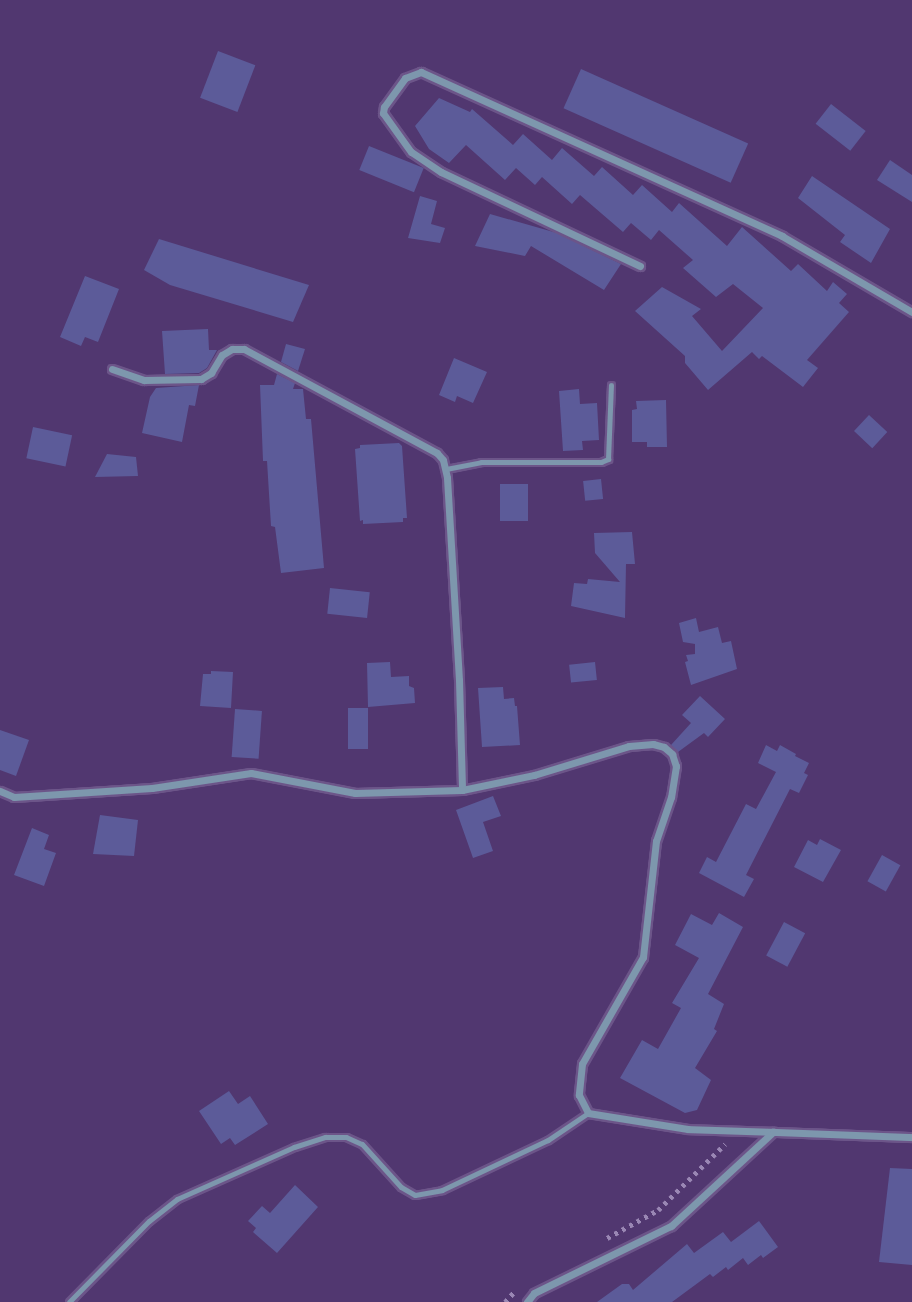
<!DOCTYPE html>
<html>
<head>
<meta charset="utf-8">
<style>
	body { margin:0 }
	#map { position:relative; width:912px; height:1302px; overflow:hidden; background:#513770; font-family:"Roboto Serif",serif }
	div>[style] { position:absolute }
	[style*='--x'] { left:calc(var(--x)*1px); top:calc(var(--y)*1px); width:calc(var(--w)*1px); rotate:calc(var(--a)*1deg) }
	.building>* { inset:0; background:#5c5b99; transform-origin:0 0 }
	.path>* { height:4.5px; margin-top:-2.25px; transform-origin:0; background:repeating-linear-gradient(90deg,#9a87b4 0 3.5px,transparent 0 8.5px) }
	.roads { filter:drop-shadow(2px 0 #6c5589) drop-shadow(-2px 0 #6c5589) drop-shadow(0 2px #6c5589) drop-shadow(0 -2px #6c5589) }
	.lane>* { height:5px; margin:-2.5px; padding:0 2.5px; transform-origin:2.5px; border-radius:2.5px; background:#7d97ad }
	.street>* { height:7px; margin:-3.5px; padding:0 3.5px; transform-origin:3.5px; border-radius:3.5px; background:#7d97ad }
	span { translate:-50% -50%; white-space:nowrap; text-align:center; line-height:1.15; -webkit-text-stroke:5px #513770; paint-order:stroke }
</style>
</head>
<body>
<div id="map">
	<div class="building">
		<i style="left:218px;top:51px;width:40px;height:50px;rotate:21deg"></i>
		<i style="left:581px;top:69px;width:183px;height:43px;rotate:24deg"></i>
		<i style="clip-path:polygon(439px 98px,470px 112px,472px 109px,513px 145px,523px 134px,552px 160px,562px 148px,594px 176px,602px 167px,633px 195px,642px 185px,672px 212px,679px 203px,727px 246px,742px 227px,791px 271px,798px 264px,827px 291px,833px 282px,847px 294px,839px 303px,849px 312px,807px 360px,818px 368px,803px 387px,762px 356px,759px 359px,752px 352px,708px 390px,685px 363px,685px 356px,635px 311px,662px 287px,701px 309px,692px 316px,722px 351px,763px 308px,733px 284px,716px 297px,683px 268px,693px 260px,659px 230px,651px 240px,631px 223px,623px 232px,580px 195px,572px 204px,542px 177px,535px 185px,516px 168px,505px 180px,466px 145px,449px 163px,429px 149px,415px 126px)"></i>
		<i style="left:831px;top:104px;width:44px;height:25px;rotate:38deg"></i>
		<i style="left:369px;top:146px;width:59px;height:26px;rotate:22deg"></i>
		<i style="clip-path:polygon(890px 160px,912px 175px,912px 202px,877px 180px)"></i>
		<i style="clip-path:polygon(812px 176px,890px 229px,871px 263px,840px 242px,845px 235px,798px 198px)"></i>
		<i style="clip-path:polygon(420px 196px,437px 201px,431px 224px,445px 228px,440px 243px,408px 238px)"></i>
		<i style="clip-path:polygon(490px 214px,557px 233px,621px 264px,604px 290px,531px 246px,525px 256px,475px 246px)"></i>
		<i style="clip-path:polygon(159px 239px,309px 285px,293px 322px,170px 285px,144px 270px)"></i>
		<i style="clip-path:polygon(85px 276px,119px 289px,98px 342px,85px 337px,81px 346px,60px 337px)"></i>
		<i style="clip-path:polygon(208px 329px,209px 350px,217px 350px,207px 368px,199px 373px,165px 374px,162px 331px)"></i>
		<i style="clip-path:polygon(286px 344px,305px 349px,298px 371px,281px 362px)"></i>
		<i style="clip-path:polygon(454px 358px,487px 372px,473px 403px,457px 396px,455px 402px,439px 395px)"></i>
		<i style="clip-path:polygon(277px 374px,295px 383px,293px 389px,303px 389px,306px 419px,311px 419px,324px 568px,281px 573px,275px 527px,271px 526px,267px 461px,263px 461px,260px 385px,274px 385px)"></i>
		<i style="clip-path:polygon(199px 385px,195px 406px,189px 405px,182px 442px,142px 433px,150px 397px,156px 388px)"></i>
		<i style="clip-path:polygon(579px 389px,580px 404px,597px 403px,599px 440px,582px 441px,583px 450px,563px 451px,559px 391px)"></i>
		<i style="clip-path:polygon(666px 400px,667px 447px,647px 447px,647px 442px,632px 442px,632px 410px,637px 409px,636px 401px)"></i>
		<i style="left:869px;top:415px;width:25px;height:22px;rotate:43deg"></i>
		<i style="left:33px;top:427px;width:40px;height:32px;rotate:12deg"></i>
		<i style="clip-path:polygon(399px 443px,402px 446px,407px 518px,403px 518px,403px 522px,363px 524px,363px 520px,360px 521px,355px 449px,360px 448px,360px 445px)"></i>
		<i style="clip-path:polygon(107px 454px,136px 457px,138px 476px,95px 477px)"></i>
		<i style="left:601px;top:479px;width:20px;height:18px;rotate:84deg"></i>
		<i style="left:500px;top:484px;width:28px;height:37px"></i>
		<i style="clip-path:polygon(632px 532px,635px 564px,626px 564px,625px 618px,571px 606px,574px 583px,587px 584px,588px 579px,620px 582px,595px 553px,594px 533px)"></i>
		<i style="left:330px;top:588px;width:40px;height:26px;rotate:6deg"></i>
		<i style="clip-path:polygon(696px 618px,699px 632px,718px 627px,722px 643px,731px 641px,737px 669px,691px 685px,685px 662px,688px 661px,686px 655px,695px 654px,695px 644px,683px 642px,679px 623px)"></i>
		<i style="clip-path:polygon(390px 662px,391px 677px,409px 676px,409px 686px,414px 688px,415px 703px,368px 707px,367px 663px)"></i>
		<i style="left:595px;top:662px;width:18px;height:26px;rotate:84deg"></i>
		<i style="clip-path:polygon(211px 671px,233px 672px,231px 708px,200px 706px,203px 674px,211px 674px)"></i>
		<i style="clip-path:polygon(503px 687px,504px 699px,514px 698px,515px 706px,517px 706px,520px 745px,482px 747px,478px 688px)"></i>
		<i style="clip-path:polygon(700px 696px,725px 719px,708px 737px,704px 733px,678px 752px,671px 745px,691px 723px,682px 715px)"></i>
		<i style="left:348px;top:708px;width:20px;height:41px"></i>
		<i style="left:235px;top:709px;width:27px;height:48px;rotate:4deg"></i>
		<i style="clip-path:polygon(0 730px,29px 740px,16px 776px,0 770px)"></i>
		<i style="clip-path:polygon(766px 745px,777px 751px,780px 745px,796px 754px,795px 756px,809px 763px,804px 773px,808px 775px,799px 793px,790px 789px,746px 875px,754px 879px,744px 897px,699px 873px,707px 857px,716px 862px,746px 804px,756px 809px,776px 772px,758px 763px)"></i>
		<i style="clip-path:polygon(493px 796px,501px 816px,483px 822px,493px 851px,473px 858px,456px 810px)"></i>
		<i style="clip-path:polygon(100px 815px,138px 820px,134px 856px,93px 854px)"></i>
		<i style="clip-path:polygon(32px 828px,49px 835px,44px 849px,56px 853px,44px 886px,14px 875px)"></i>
		<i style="clip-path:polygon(820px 839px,841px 850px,823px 882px,794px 867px,808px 840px,817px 845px)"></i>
		<i style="left:882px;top:855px;width:21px;height:30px;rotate:29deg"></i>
		<i style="clip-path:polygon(719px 913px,743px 927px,708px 994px,724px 1004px,714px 1029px,717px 1031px,695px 1068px,711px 1080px,697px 1110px,685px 1113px,620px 1078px,642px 1040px,658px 1049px,681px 1008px,672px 1003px,699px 958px,675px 945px,691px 914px,712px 925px)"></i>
		<i style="left:784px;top:922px;width:24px;height:38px;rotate:28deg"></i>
		<i style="clip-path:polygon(229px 1091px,238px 1104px,250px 1096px,268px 1124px,235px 1145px,230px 1138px,221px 1144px,199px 1111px)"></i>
		<i style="clip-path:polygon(890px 1168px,912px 1169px,912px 1265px,879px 1262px)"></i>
		<i style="clip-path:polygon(295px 1185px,318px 1207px,277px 1253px,253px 1232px,256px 1228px,248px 1221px,262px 1206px,270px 1213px)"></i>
		<i style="clip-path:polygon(759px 1221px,778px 1247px,763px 1258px,761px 1255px,748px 1265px,743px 1258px,728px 1270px,726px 1267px,713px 1277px,710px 1274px,672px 1302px,597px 1302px,622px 1284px,629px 1284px,633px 1290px,687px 1244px,694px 1253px,723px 1232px,731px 1242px)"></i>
	</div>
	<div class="path">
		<i style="--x:607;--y:1238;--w:58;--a:-28.8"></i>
		<i style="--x:658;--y:1210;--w:94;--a:-44.6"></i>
		<i style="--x:505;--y:1302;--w:15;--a:-48"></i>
	</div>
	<div class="roads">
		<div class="lane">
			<i style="--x:446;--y:469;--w:36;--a:-11"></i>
			<i style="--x:481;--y:462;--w:120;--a:0"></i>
			<i style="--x:601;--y:462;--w:8;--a:-23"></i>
			<i style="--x:608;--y:459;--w:74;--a:-87.7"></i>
			<i style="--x:69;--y:1302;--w:114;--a:-45.4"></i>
			<i style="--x:149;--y:1221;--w:36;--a:-38"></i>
			<i style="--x:177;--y:1199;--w:128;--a:-24"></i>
			<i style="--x:294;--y:1147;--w:33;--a:-18"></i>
			<i style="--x:325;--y:1137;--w:21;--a:0"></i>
			<i style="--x:346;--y:1137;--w:17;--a:24"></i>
			<i style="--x:362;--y:1144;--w:58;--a:47.8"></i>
			<i style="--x:401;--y:1187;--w:16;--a:30"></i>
			<i style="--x:415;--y:1195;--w:27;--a:-10"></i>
			<i style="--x:442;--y:1190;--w:117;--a:-25.3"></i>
			<i style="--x:548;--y:1140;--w:48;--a:-34"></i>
		</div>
		<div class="street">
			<i style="--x:640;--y:266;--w:220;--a:-154.7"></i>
			<i style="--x:441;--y:172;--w:36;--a:-146"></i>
			<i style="--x:411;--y:152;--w:48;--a:-125.7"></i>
			<i style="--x:383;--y:113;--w:6;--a:-81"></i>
			<i style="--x:384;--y:107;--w:36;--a:-54"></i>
			<i style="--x:405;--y:78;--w:17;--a:-21"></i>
			<i style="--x:421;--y:72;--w:397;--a:24.4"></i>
			<i style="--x:782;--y:236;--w:151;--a:30.3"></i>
			<i style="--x:112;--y:369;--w:34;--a:19"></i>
			<i style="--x:144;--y:380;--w:57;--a:-1"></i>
			<i style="--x:201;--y:379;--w:12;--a:-31"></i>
			<i style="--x:211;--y:373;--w:21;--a:-59"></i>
			<i style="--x:222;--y:355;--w:12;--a:-31"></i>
			<i style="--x:232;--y:349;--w:12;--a:0"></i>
			<i style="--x:244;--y:349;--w:219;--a:28.3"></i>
			<i style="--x:437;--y:453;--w:9;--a:49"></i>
			<i style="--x:443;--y:460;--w:18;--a:77"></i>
			<i style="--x:447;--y:478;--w:202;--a:86.6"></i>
			<i style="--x:459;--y:680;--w:110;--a:88.4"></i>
			<i style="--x:462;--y:790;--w:74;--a:-11.8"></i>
			<i style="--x:534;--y:775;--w:99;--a:-17"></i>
			<i style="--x:629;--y:746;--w:24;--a:-5"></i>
			<i style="--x:653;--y:744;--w:11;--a:15"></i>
			<i style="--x:664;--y:747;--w:11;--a:41"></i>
			<i style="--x:672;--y:754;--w:13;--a:72"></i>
			<i style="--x:676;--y:766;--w:31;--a:99"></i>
			<i style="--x:671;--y:797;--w:46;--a:108.8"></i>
			<i style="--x:656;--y:841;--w:117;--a:96.4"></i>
			<i style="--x:643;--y:957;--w:123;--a:119.7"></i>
			<i style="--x:582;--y:1064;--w:31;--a:96"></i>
			<i style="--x:579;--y:1095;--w:20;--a:63"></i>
			<i style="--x:588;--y:1113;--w:101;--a:9.1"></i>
			<i style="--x:688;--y:1129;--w:85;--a:2"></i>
			<i style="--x:0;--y:791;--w:15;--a:23"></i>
			<i style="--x:14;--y:797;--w:138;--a:-3.7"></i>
			<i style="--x:152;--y:788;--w:100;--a:-8.6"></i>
			<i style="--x:251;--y:773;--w:106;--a:10.9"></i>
			<i style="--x:355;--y:793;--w:107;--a:-1.6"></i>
			<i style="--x:527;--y:1302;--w:11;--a:-52"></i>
			<i style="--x:534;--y:1293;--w:153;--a:-26.1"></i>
			<i style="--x:671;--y:1226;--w:139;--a:-42.7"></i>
			<i style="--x:773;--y:1132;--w:139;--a:2.1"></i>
		</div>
	</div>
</div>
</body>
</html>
